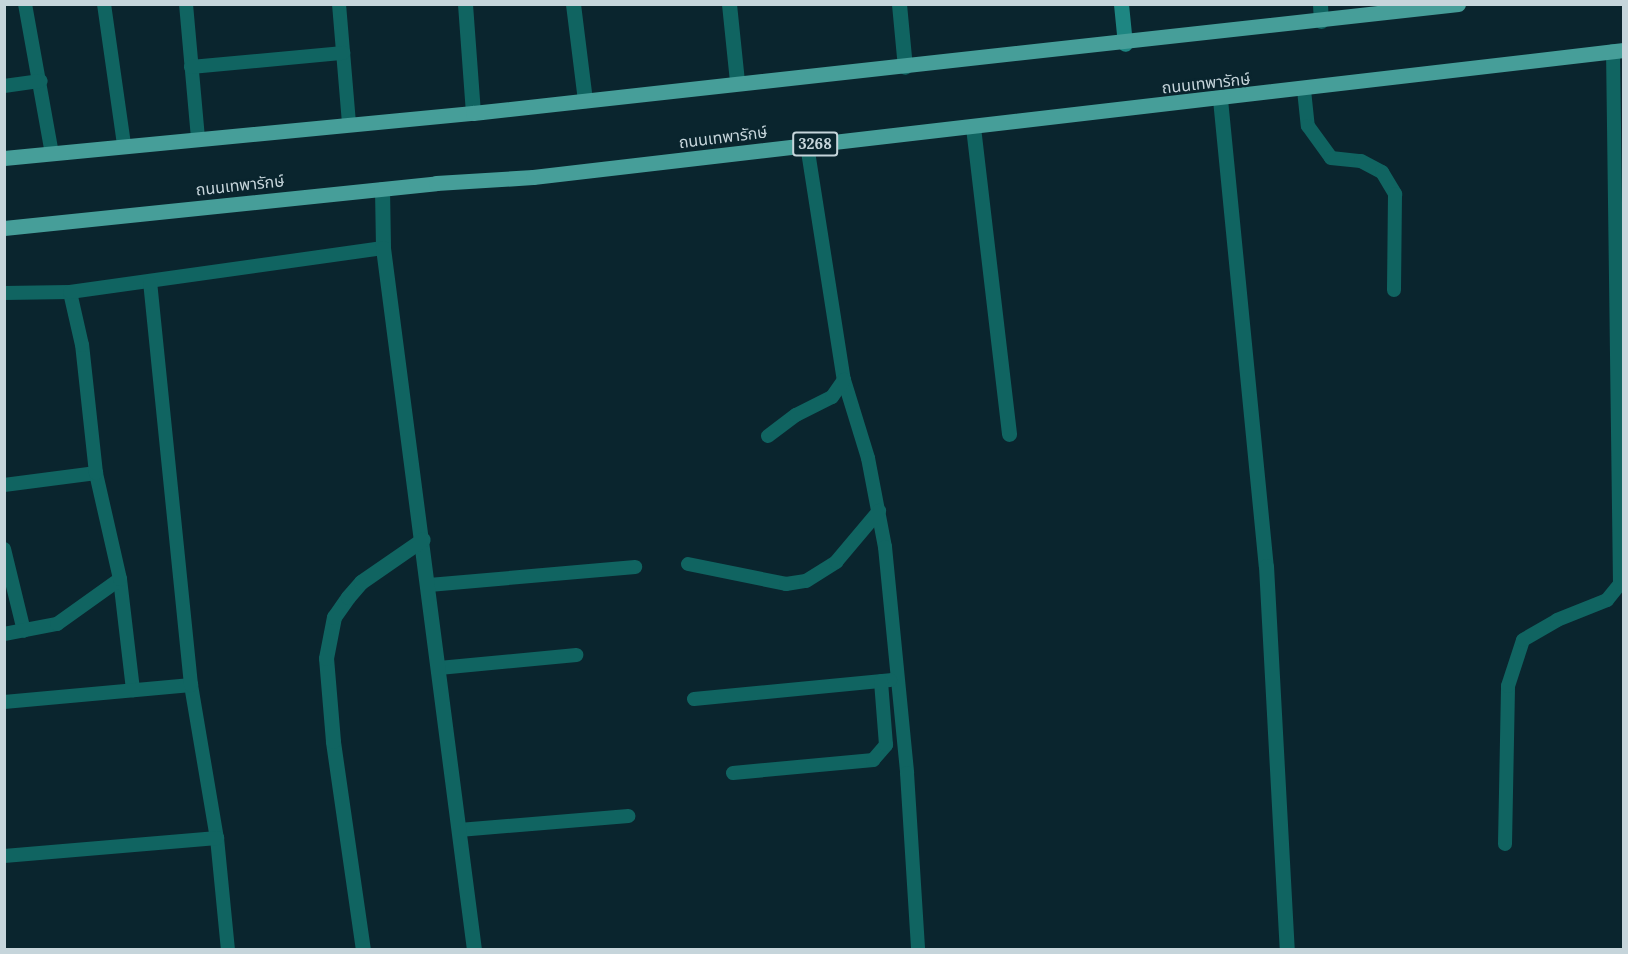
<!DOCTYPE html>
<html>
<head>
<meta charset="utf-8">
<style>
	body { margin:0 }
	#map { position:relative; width:1628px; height:954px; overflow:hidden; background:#0a252e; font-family:Lora,"Noto Sans Thai",serif }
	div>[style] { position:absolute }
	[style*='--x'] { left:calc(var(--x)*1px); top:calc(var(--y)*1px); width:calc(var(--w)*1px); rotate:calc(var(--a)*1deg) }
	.lane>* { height:14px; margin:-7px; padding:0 7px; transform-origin:7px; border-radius:7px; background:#106461 }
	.street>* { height:15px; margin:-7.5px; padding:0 7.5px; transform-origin:7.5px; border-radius:7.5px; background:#106461 }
	.secondary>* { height:15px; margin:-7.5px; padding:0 7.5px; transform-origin:7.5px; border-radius:7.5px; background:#1e8682 }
	.primary>* { height:15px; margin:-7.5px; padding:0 7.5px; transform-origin:7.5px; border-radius:7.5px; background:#469e99 }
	span { translate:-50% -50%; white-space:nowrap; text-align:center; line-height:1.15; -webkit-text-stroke:4.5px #0a252e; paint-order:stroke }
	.shield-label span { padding:2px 4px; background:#0a252e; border:2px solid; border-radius:4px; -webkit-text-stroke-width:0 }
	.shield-label { font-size:15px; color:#c6d5db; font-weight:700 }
	.street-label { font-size:16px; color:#c6d5db }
	.frame { position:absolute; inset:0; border:6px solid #c6d5db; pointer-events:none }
</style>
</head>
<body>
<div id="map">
	<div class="lane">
		<i style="--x:25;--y:4;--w:152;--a:79.8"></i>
		<i style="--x:104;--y:4;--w:142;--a:81.9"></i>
		<i style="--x:186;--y:4;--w:135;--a:84.9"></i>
		<i style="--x:339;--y:4;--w:120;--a:85.2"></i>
		<i style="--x:191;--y:67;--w:153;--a:-5.3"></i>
		<i style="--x:4;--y:86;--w:37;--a:-8"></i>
		<i style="--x:1304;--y:90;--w:36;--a:84"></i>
		<i style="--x:1308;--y:126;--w:39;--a:54"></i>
		<i style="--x:1331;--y:158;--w:30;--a:6"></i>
		<i style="--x:1361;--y:161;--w:24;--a:28"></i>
		<i style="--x:1382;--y:172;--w:26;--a:59"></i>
		<i style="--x:1395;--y:194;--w:96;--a:90.6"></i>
		<i style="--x:807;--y:145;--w:238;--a:81.1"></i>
		<i style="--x:844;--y:380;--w:82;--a:72.9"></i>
		<i style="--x:868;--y:458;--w:91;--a:79.2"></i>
		<i style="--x:885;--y:547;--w:227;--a:84.4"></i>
		<i style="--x:907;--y:773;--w:177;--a:86.4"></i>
		<i style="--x:4;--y:293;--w:66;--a:-0.9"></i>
		<i style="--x:768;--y:436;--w:35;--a:-37"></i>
		<i style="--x:796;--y:415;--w:40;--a:-26.6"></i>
		<i style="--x:832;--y:397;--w:21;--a:-55"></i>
		<i style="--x:4;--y:485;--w:93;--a:-7.4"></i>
		<i style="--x:4;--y:549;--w:84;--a:76.3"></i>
		<i style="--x:688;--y:564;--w:100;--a:11.5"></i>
		<i style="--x:786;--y:584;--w:20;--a:-9"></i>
		<i style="--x:806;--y:581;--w:36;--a:-32"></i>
		<i style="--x:836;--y:562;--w:67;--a:-49.9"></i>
		<i style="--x:120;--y:579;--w:112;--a:83.3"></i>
		<i style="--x:429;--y:585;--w:207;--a:-5"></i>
		<i style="--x:4;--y:634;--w:54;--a:-10.7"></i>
		<i style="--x:57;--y:624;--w:77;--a:-35.5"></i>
		<i style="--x:120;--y:579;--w:109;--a:-102.8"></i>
		<i style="--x:96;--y:473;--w:129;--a:-96.2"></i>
		<i style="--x:82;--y:345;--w:54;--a:-102.8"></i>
		<i style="--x:70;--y:292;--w:316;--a:-8"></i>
		<i style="--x:439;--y:668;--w:138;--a:-5.4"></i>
		<i style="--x:191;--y:685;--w:155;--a:80.4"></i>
		<i style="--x:217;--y:838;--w:113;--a:84.4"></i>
		<i style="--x:694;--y:699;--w:197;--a:-5.5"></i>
		<i style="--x:4;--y:702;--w:188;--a:-5.2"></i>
		<i style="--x:191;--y:685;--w:404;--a:-95.8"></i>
		<i style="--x:733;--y:773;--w:141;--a:-5.3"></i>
		<i style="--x:873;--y:760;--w:20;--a:-49"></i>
		<i style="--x:886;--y:745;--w:64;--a:-94.5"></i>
		<i style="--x:459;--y:830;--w:170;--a:-4.7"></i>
		<i style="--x:1505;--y:844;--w:158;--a:-88.9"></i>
		<i style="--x:1508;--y:686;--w:48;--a:-71.9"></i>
		<i style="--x:1523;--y:640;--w:39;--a:-30"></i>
		<i style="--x:1557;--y:620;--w:54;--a:-21.8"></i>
		<i style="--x:1607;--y:600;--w:21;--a:-51"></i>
		<i style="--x:1620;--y:584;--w:533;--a:-90.75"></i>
		<i style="--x:4;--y:856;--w:214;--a:-4.8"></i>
	</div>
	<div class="street">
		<i style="--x:465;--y:4;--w:109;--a:85.8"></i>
		<i style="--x:573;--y:4;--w:97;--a:82.9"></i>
		<i style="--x:729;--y:4;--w:78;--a:84.1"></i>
		<i style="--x:899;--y:4;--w:63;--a:84.6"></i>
		<i style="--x:1320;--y:4;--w:17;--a:87"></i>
		<i style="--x:1220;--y:99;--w:469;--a:84.4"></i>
		<i style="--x:1266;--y:566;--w:385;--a:86.9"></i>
		<i style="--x:973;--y:127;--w:309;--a:83.3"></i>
		<i style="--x:382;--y:189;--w:59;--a:89"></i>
		<i style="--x:383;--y:248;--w:708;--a:82.61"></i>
		<i style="--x:363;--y:950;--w:211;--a:-98.2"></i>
		<i style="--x:333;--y:741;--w:83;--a:-94.8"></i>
		<i style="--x:326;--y:658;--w:42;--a:-79"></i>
		<i style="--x:334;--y:617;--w:24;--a:-55"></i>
		<i style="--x:348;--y:597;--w:20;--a:-49"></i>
		<i style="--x:361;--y:582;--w:75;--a:-34.7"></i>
	</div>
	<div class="secondary">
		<i style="--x:1121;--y:4;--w:40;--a:84.3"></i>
	</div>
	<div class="primary">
		<i style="--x:4;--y:158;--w:471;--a:-5.5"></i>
		<i style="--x:473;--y:113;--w:991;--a:-6.31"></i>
		<i style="--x:4;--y:228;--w:434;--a:-5.9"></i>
		<i style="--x:436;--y:183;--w:97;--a:-3.5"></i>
		<i style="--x:533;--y:177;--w:1098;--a:-6.64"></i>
	</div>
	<div class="shield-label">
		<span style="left:815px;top:144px">3268</span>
	</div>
	<div class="street-label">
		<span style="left:1206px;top:83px;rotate:-6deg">ถนนเทพารักษ์</span>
		<span style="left:723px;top:137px;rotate:-7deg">ถนนเทพารักษ์</span>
		<span style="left:240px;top:185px;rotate:-6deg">ถนนเทพารักษ์</span>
	</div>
	<div class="frame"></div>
</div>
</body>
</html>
